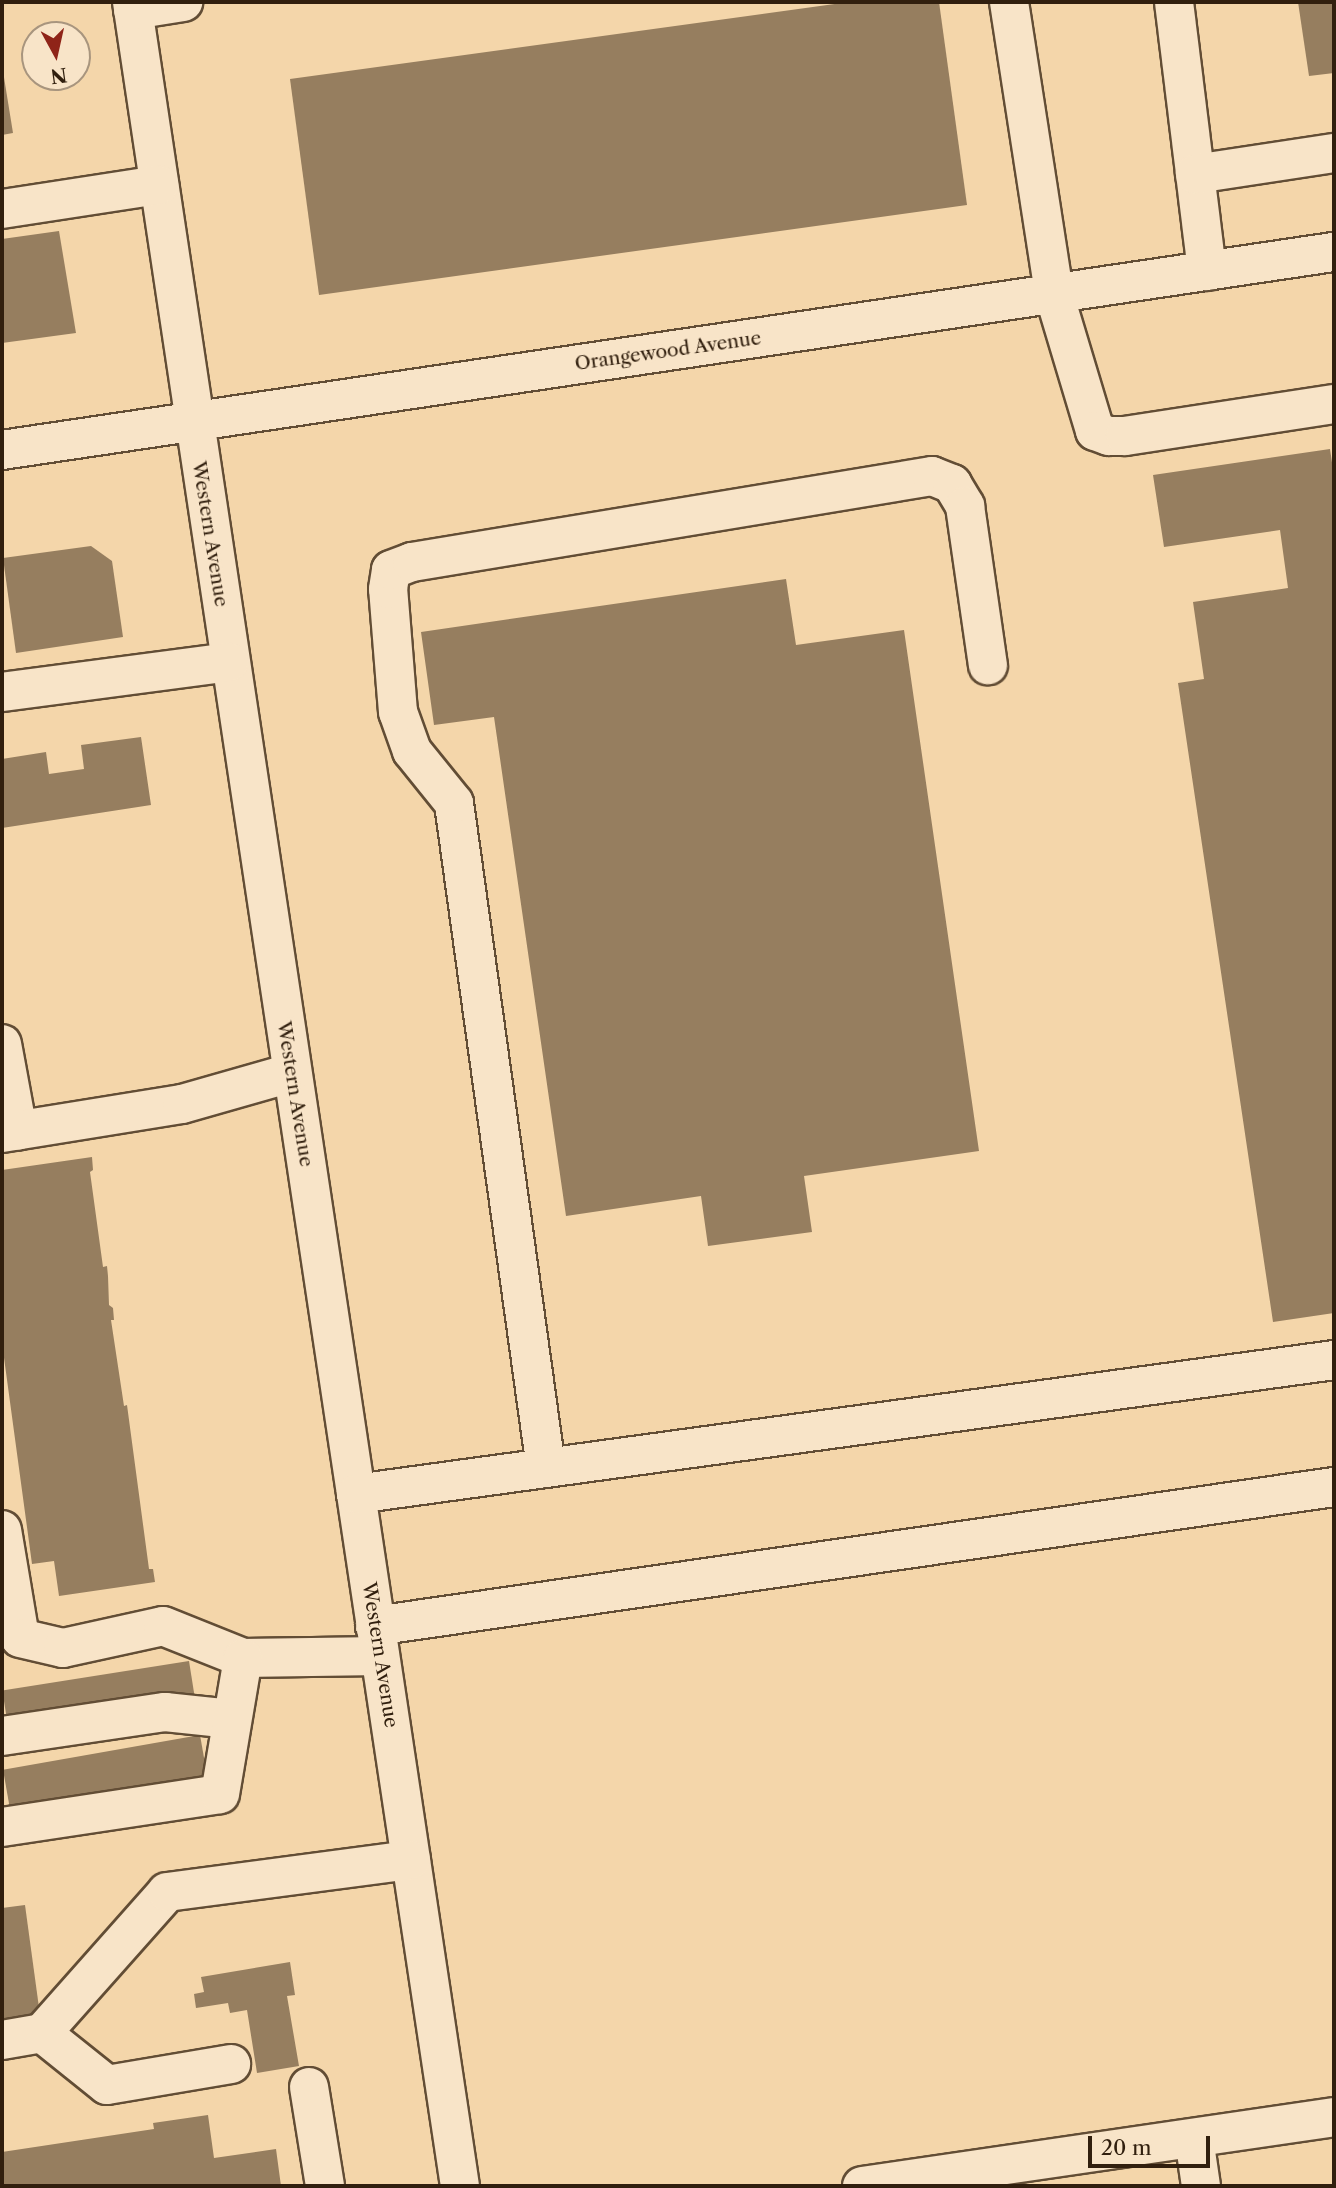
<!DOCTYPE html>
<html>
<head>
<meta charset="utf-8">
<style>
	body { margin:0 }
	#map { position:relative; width:1336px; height:2188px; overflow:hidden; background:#f4d6aa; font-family:"Libre Caslon Text",serif }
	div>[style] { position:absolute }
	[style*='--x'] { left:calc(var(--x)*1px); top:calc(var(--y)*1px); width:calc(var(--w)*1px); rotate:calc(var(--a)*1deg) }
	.building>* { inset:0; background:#967e5f; transform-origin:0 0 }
	.roads { filter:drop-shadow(2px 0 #624d35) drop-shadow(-2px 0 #624d35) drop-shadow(0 2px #624d35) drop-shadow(0 -2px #624d35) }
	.minor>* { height:38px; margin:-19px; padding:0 19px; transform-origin:19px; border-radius:19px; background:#f8e4c8 }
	span { translate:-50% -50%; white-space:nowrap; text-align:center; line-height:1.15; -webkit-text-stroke:5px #f8e4c8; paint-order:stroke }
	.street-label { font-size:19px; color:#311f0e }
	.frame { position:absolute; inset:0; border:4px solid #311f0e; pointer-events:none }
	.north { position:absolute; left:21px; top:21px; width:70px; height:70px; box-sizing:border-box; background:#f8e4c8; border:2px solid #a8957e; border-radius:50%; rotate:172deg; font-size:19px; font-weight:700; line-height:28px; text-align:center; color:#311f0e }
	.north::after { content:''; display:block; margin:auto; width:24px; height:32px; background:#8f2418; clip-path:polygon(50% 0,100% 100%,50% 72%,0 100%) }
	.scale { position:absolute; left:1088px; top:2136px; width:122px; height:32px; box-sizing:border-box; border:4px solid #311f0e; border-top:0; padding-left:9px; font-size:21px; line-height:24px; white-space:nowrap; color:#311f0e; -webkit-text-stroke:5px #f8e4c8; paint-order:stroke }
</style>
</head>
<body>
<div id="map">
	<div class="building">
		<i style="clip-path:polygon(849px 2px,939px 2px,967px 205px,319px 295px,290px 79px)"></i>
		<i style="clip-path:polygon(1298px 2px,1334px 2px,1334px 73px,1309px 76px)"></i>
		<i style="clip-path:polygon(2px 65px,13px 133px,2px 135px)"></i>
		<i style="clip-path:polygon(59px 231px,76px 333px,2px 343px,2px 239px)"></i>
		<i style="clip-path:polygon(1330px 449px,1334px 476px,1334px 1313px,1273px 1322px,1178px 683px,1204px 679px,1193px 602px,1288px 588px,1280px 530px,1164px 547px,1153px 475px)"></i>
		<i style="clip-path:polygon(91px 546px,112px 561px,123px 637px,16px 653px,3px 558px)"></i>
		<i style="clip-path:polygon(786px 579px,796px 645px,904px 630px,979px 1151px,804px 1176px,812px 1232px,708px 1246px,701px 1196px,566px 1216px,494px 717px,434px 725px,421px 632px)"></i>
		<i style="clip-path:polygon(141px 737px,151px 805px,2px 828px,2px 759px,46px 752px,49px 774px,84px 769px,81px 745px)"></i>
		<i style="clip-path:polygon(92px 1157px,93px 1170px,90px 1172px,103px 1267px,107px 1266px,108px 1276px,109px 1305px,113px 1308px,114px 1320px,111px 1320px,124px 1406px,127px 1405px,149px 1569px,153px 1569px,155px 1582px,59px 1596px,54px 1561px,32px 1564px,2px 1343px,2px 1170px)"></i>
		<i style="left:189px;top:1661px;width:38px;height:189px;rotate:81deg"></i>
		<i style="left:200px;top:1735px;width:47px;height:200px;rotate:80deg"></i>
		<i style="clip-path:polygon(25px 1905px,40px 2015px,2px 2020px,2px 1908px)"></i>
		<i style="clip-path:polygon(290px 1962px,295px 1995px,287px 1996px,299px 2066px,257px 2073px,247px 2010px,230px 2013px,228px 2003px,196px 2008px,194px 1994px,204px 1992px,201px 1977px)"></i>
		<i style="clip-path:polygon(208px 2115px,214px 2158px,276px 2149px,281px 2186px,2px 2186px,2px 2152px,154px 2129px,153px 2123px)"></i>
	</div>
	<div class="roads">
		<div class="minor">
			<i style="--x:132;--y:2;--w:2208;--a:81.46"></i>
			<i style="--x:1009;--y:2;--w:295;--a:81.2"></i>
			<i style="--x:1054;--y:294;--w:143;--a:73.3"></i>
			<i style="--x:1095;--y:431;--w:15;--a:20"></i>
			<i style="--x:1109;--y:436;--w:16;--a:0"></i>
			<i style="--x:1125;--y:436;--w:211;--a:-8.7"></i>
			<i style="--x:1174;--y:2;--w:271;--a:83"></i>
			<i style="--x:133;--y:10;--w:51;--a:-9.1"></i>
			<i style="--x:1195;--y:174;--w:141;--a:-8.6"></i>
			<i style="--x:2;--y:209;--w:159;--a:-8.7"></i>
			<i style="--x:2;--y:450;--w:1347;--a:-8.46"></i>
			<i style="--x:2;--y:692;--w:229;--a:-7.5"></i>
			<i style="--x:2;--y:1044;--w:88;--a:79.6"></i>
			<i style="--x:2;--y:1133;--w:182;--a:-9.2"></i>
			<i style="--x:182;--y:1104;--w:113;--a:-15.9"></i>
			<i style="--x:546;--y:1468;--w:671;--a:-97.88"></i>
			<i style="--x:454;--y:803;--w:67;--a:-128.9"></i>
			<i style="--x:412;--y:751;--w:41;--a:-109.7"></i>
			<i style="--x:398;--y:712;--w:123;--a:-94.6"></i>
			<i style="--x:388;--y:589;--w:19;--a:-81"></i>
			<i style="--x:391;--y:570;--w:22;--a:-21"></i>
			<i style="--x:412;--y:562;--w:527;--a:-9.39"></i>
			<i style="--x:932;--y:476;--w:22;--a:22"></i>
			<i style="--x:952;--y:484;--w:26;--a:59"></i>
			<i style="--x:965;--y:506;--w:161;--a:81.8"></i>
			<i style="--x:356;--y:1494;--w:987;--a:-7.8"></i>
			<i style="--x:2;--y:1530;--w:109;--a:80.5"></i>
			<i style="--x:20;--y:1638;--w:44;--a:13.1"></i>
			<i style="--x:63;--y:1648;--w:102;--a:-12.4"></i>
			<i style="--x:163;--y:1626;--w:86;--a:21.8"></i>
			<i style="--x:243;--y:1658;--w:137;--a:-0.8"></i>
			<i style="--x:375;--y:1626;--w:969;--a:-8.25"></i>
			<i style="--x:2;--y:1736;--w:165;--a:-8.4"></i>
			<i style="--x:165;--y:1712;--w:67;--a:6"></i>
			<i style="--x:2;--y:1827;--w:220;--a:-8.6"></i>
			<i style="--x:220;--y:1794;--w:138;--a:-80.4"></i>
			<i style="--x:42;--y:2033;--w:83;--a:38.7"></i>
			<i style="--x:107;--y:2085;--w:126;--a:-9.6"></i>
			<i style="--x:2;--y:2040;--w:41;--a:-9.9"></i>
			<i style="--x:42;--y:2033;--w:188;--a:-48.4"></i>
			<i style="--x:167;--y:1892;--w:246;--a:-7.5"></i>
			<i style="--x:309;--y:2087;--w:100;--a:80.8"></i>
			<i style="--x:1194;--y:2138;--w:49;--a:81.7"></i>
			<i style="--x:862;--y:2186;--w:477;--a:-8.3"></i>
		</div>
	</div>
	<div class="street-label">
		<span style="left:668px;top:351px;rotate:-8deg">Orangewood Avenue</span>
		<span style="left:210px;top:534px;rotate:81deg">Western Avenue</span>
		<span style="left:295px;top:1094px;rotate:81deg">Western Avenue</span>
		<span style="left:380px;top:1655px;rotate:81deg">Western Avenue</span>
	</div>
	<div class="frame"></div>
	<div class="north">N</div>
	<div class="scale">20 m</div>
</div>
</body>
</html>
